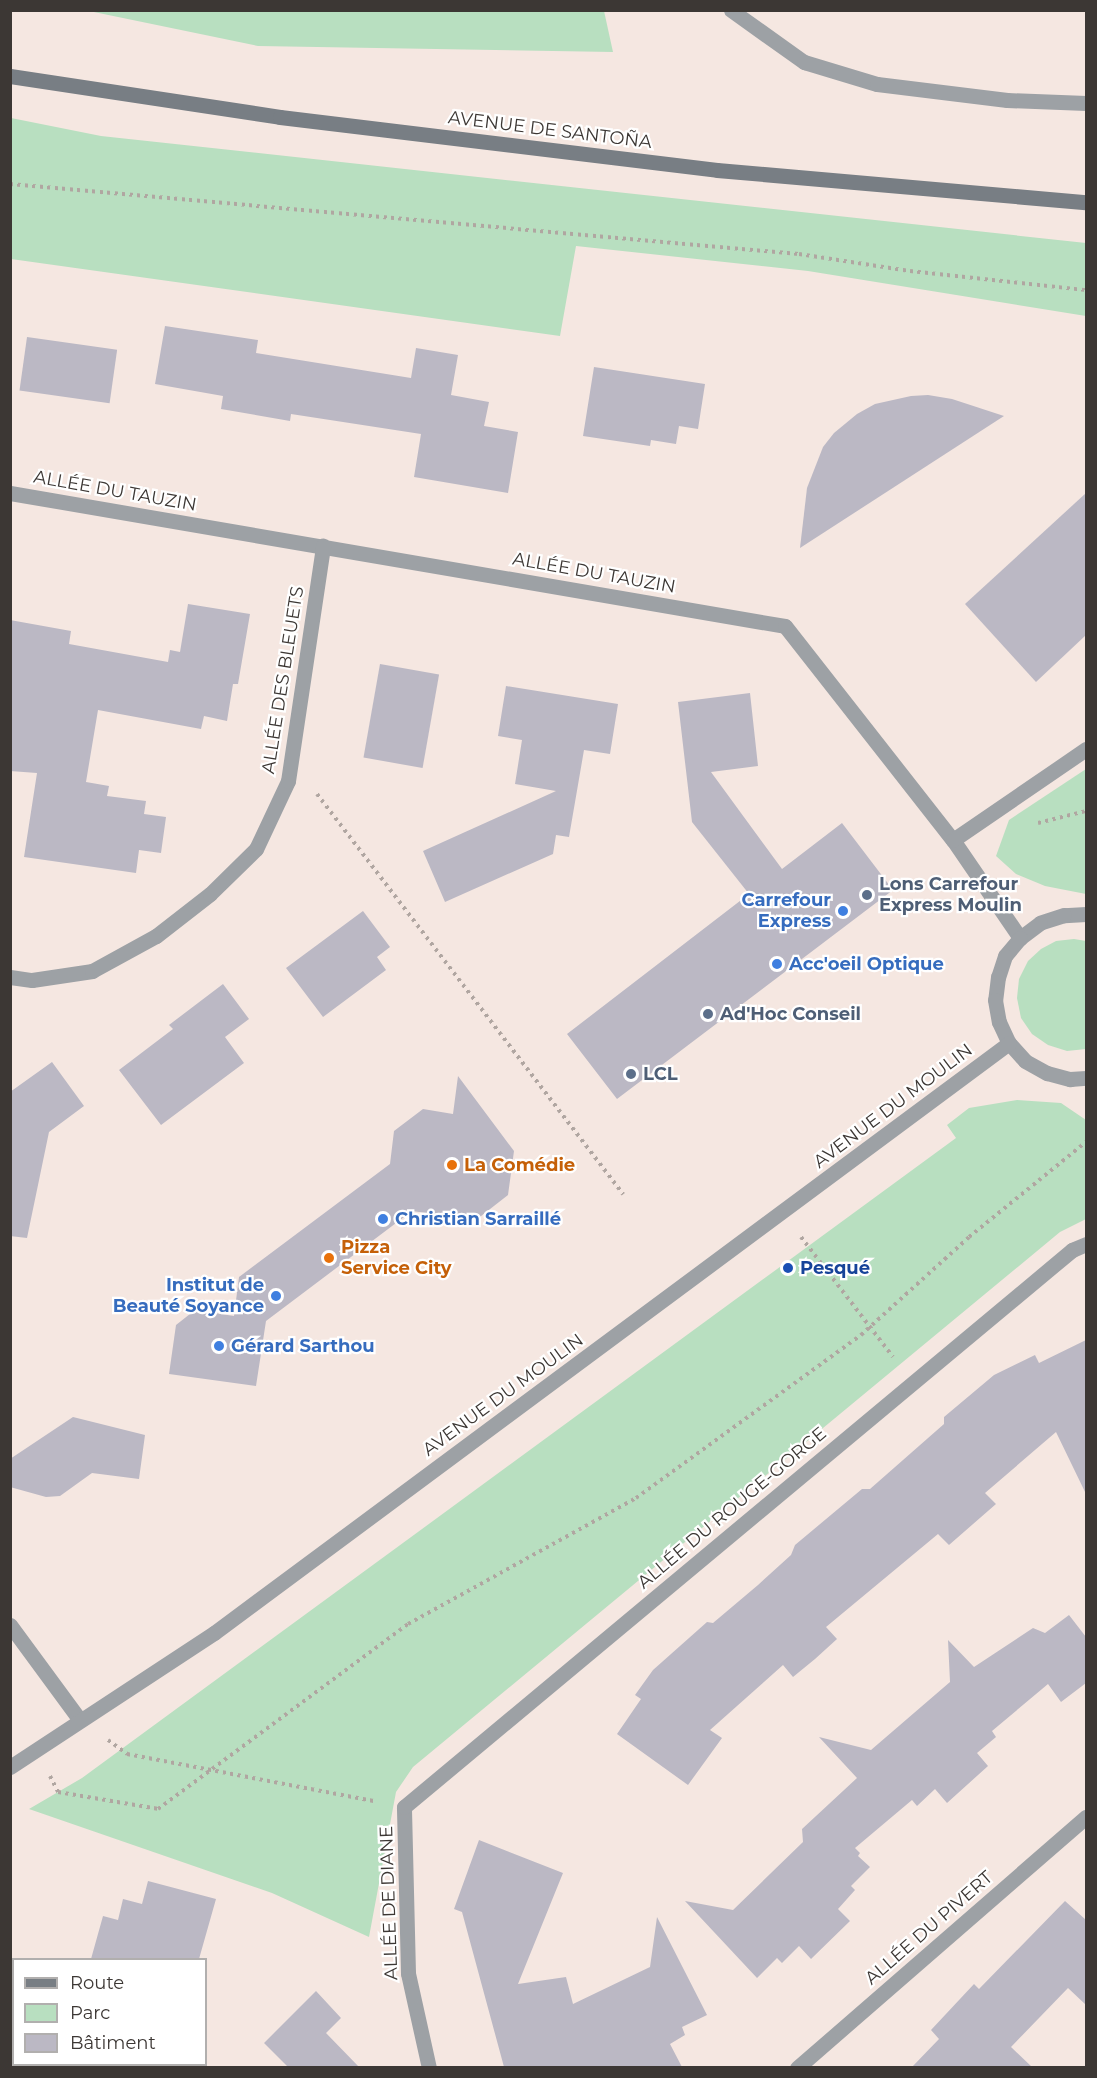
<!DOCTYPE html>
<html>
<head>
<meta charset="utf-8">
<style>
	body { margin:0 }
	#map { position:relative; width:1097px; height:2078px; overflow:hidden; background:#f5e7e1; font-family:Montserrat,sans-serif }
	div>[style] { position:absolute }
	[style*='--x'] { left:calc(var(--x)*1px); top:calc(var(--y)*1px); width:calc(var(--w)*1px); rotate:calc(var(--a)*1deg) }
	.green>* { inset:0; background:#b8dfc0 }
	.building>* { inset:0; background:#bbb8c4; transform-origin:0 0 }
	.path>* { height:4px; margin-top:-2px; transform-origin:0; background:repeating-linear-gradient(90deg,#b0a6a1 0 3px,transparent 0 7.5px) }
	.minor>* { height:15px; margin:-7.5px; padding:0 7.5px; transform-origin:7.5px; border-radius:7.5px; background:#9da1a5 }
	.secondary>* { height:15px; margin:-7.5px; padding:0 7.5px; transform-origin:7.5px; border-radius:7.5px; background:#787e84 }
	.dots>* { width:16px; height:16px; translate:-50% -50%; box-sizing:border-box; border:3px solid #fff; border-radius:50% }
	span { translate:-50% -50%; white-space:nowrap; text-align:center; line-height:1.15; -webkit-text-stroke:4.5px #fff; paint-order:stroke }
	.street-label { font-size:18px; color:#3c3734 }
	.service-label { font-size:18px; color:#4e5e75; font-weight:700 }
	.left { translate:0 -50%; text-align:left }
	.shop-label { font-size:18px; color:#366cbe; font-weight:700 }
	.right { translate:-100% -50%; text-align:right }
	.food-label { font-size:18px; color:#c56008; font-weight:700 }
	.transit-label { font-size:18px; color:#164399; font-weight:700 }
	.frame { position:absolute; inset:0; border:12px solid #3c3734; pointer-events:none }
	.legend { position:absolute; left:12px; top:1958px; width:195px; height:108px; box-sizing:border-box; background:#fff; border:2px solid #b1afae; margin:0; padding:8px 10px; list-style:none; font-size:18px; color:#3c3734 }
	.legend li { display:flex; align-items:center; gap:12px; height:30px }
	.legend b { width:30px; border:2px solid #b1afae }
</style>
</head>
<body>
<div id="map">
	<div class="green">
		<i style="clip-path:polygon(89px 11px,604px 11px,613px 52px,258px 46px)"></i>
		<i style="clip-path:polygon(11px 118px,101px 136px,1086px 243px,1086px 316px,808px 271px,576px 246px,560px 336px,11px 259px)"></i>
		<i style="clip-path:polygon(1086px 769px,1086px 894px,1045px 886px,1016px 874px,996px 856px,1009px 820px)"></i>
		<i style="clip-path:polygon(1074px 939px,1086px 941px,1086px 1049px,1067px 1051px,1048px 1045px,1032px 1034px,1021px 1018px,1017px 998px,1019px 979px,1028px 961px,1041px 949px,1056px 941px)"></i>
		<i style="clip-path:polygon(1017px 1100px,1061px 1103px,1086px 1120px,1086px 1219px,1060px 1232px,413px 1767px,396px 1792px,369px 1937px,272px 1893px,29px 1809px,82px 1778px,956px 1138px,947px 1125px,969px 1108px)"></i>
	</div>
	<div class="building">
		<i style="clip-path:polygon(165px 326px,258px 340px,256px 353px,411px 378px,416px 348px,458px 355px,451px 395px,489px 402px,484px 426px,518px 432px,508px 493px,414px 477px,421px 434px,291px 414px,290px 421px,221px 409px,223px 396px,155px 384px)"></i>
		<i style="left:27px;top:337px;width:91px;height:54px;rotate:8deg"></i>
		<i style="clip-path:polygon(594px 367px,705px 384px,698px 429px,679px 426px,676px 444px,651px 440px,650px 446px,583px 436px)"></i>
		<i style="clip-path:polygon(928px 395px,952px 399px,1004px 416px,800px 548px,807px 488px,823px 447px,834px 433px,857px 414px,875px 404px,911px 396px)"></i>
		<i style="clip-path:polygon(1086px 493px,1086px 635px,1036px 682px,965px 604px)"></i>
		<i style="clip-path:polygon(188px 604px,250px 614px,238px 684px,233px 684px,227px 721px,204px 716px,201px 729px,98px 710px,86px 782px,109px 786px,107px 796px,146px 801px,144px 814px,166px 817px,161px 853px,139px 850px,136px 873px,24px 857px,37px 773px,10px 771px,10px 620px,71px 631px,69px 644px,168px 662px,170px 650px,180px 652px)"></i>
		<i style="left:380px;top:664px;width:60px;height:95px;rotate:10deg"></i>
		<i style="clip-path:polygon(506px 686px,618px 704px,610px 754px,584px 750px,569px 837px,556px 835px,553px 854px,445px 902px,423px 851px,556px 791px,515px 784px,522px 740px,498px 736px)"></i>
		<i style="clip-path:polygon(750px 693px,758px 766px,711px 772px,782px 869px,842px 823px,893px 890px,617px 1099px,567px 1034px,749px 894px,692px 822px,678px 702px)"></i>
		<i style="clip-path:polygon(363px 911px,390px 947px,377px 957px,386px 970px,323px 1017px,286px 968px)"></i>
		<i style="clip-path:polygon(223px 984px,249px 1019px,225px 1037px,244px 1063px,161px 1125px,119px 1070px,173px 1029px,169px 1025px)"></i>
		<i style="clip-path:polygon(52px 1062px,84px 1106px,49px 1132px,27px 1238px,10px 1236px,10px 1092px)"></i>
		<i style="clip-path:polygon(458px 1076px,514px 1151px,508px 1195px,476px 1220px,412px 1211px,266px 1321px,256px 1386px,169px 1374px,176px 1325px,195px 1310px,234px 1316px,239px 1277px,390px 1164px,394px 1131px,423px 1109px,453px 1114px)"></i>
		<i style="clip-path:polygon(1086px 1340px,1086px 1494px,1056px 1432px,985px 1493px,996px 1504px,949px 1545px,938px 1534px,826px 1627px,837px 1639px,815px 1659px,793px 1677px,783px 1665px,710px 1730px,722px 1738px,688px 1785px,617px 1734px,641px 1699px,635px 1695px,653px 1670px,707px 1622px,713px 1623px,758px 1585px,791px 1555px,795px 1545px,862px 1489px,870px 1489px,944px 1424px,944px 1417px,994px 1375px,1035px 1355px,1039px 1363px)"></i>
		<i style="clip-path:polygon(73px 1417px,145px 1435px,139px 1479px,92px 1473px,60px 1496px,46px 1497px,10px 1487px,10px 1459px)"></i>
		<i style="clip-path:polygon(1069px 1615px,1086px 1637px,1086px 1683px,1061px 1702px,1048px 1684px,992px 1731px,996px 1737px,977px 1753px,988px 1766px,947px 1803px,935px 1789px,917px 1806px,912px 1800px,855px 1848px,860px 1853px,858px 1856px,870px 1867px,851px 1886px,855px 1890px,838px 1909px,850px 1921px,811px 1959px,799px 1946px,782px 1963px,777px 1958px,757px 1978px,685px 1901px,733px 1910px,803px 1842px,802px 1829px,857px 1778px,819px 1737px,871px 1750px,950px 1682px,948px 1640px,974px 1667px,1033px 1628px,1045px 1633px)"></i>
		<i style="clip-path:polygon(479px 1840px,563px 1873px,518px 1984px,566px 1977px,573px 2004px,650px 1967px,657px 1917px,707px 2015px,682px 2027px,685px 2035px,670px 2044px,682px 2067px,504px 2067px,462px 1912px,454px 1909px)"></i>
		<i style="clip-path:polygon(148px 1881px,216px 1899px,199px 1959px,91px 1959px,103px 1916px,118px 1920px,123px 1899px,142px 1904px)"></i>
		<i style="clip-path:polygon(1065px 1901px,1086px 1920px,1086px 2005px,1068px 1988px,1011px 2047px,1032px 2067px,912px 2067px,939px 2039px,931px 2030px,974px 1984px,979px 1989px)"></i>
		<i style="clip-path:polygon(316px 1991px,341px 2018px,326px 2033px,359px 2067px,288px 2067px,264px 2043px)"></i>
	</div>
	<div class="path">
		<i style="--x:10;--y:184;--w:792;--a:5.07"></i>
		<i style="--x:799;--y:254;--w:112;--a:8.7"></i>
		<i style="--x:910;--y:271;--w:177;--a:6.2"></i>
		<i style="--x:317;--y:794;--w:504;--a:52.58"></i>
		<i style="--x:1038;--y:823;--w:49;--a:-14"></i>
		<i style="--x:801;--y:1237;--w:151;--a:52.5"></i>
		<i style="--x:108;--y:1740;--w:24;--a:36"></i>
		<i style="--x:127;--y:1754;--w:251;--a:10.8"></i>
		<i style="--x:50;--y:1776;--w:18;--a:63"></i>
		<i style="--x:58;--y:1792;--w:101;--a:9.6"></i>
		<i style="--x:158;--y:1809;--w:311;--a:-36.5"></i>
		<i style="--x:408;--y:1624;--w:260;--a:-28.9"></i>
		<i style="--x:636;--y:1498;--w:278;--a:-35.9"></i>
		<i style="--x:861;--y:1335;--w:146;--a:-42.2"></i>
		<i style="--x:969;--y:1237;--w:151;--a:-39.1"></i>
	</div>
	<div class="minor">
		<i style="--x:731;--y:10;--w:90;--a:35.5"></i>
		<i style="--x:804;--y:62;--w:76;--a:16.8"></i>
		<i style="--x:877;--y:84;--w:131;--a:7"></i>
		<i style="--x:1007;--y:100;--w:79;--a:2.2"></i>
		<i style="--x:10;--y:493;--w:786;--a:9.74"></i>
		<i style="--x:785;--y:626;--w:272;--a:51.9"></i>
		<i style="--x:953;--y:840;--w:119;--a:55.6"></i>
		<i style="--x:953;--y:840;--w:161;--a:-34.4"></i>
		<i style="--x:1086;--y:914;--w:22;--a:177"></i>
		<i style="--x:1064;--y:915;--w:25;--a:162"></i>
		<i style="--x:1040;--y:923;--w:25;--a:143"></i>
		<i style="--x:1020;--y:938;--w:23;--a:130"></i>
		<i style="--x:1005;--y:956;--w:22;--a:108"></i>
		<i style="--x:998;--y:977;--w:23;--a:97"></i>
		<i style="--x:995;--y:1000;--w:22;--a:80"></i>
		<i style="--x:999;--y:1022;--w:23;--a:65"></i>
		<i style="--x:1009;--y:1043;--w:24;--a:48"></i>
		<i style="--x:1025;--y:1061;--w:25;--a:29"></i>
		<i style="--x:1047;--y:1073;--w:24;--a:15"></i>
		<i style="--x:1070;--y:1079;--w:16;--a:-4"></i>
		<i style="--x:10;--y:977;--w:22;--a:8"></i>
		<i style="--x:32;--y:980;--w:61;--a:-8.5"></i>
		<i style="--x:92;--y:971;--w:73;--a:-28.7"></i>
		<i style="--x:156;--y:936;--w:68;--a:-37.9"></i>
		<i style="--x:210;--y:894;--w:64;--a:-44.4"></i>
		<i style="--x:256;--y:849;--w:75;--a:-64.8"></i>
		<i style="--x:288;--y:781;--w:238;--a:-81.5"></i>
		<i style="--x:10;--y:1625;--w:117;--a:53.7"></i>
		<i style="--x:10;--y:1767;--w:244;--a:-33.3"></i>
		<i style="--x:214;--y:1633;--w:990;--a:-36.58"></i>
		<i style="--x:429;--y:2068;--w:97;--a:-102.5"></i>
		<i style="--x:408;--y:1973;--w:166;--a:-91.4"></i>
		<i style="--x:404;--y:1807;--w:870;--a:-39.82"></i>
		<i style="--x:1072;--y:1250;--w:15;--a:-23"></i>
		<i style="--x:797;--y:2068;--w:383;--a:-41"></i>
	</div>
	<div class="secondary">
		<i style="--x:10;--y:76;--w:273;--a:8.6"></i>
		<i style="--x:280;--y:117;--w:440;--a:6.9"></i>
		<i style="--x:717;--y:170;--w:370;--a:5"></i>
	</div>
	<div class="dots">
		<i style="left:867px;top:895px;background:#5c6f8a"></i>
		<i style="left:843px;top:911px;background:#3f7fe0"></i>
		<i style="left:777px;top:964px;background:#3f7fe0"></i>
		<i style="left:708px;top:1014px;background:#5c6f8a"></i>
		<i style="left:631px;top:1074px;background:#5c6f8a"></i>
		<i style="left:452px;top:1165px;background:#e8710a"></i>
		<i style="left:383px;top:1219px;background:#3f7fe0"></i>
		<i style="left:329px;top:1258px;background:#e8710a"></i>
		<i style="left:788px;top:1268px;background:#1a4fb4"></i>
		<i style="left:276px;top:1296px;background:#3f7fe0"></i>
		<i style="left:219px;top:1346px;background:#3f7fe0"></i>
	</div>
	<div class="street-label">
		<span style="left:550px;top:130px;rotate:7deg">AVENUE DE SANTOÑA</span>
		<span style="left:115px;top:491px;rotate:10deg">ALLÉE DU TAUZIN</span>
		<span style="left:594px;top:573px;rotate:10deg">ALLÉE DU TAUZIN</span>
		<span style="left:283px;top:680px;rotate:-81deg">ALLÉE DES BLEUETS</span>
		<span style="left:893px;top:1106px;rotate:-37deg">AVENUE DU MOULIN</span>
		<span style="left:503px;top:1395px;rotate:-36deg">AVENUE DU MOULIN</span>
		<span style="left:732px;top:1508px;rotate:-40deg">ALLÉE DU ROUGE-GORGE</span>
		<span style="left:389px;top:1903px;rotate:-92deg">ALLÉE DE DIANE</span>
		<span style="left:929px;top:1928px;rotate:-41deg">ALLÉE DU PIVERT</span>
	</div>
	<div class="service-label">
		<span class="left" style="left:879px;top:895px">Lons Carrefour<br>Express Moulin</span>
		<span class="left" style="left:720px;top:1014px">Ad'Hoc Conseil</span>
		<span class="left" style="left:643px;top:1074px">LCL</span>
	</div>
	<div class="shop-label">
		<span class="right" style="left:831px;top:911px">Carrefour<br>Express</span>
		<span class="left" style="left:789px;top:964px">Acc'oeil Optique</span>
		<span class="left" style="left:395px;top:1219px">Christian Sarraillé</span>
		<span class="right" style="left:264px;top:1296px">Institut de<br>Beauté Soyance</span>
		<span class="left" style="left:231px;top:1346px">Gérard Sarthou</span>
	</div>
	<div class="food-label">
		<span class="left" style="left:464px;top:1165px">La Comédie</span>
		<span class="left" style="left:341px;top:1258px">Pizza<br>Service City</span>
	</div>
	<div class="transit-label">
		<span class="left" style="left:800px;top:1268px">Pesqué</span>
	</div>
	<div class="frame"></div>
	<ul class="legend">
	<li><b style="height:8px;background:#787e84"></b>Route</li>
	<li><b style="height:16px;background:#b8dfc0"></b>Parc</li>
	<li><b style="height:16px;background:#bbb8c4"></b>Bâtiment</li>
	</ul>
</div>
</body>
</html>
